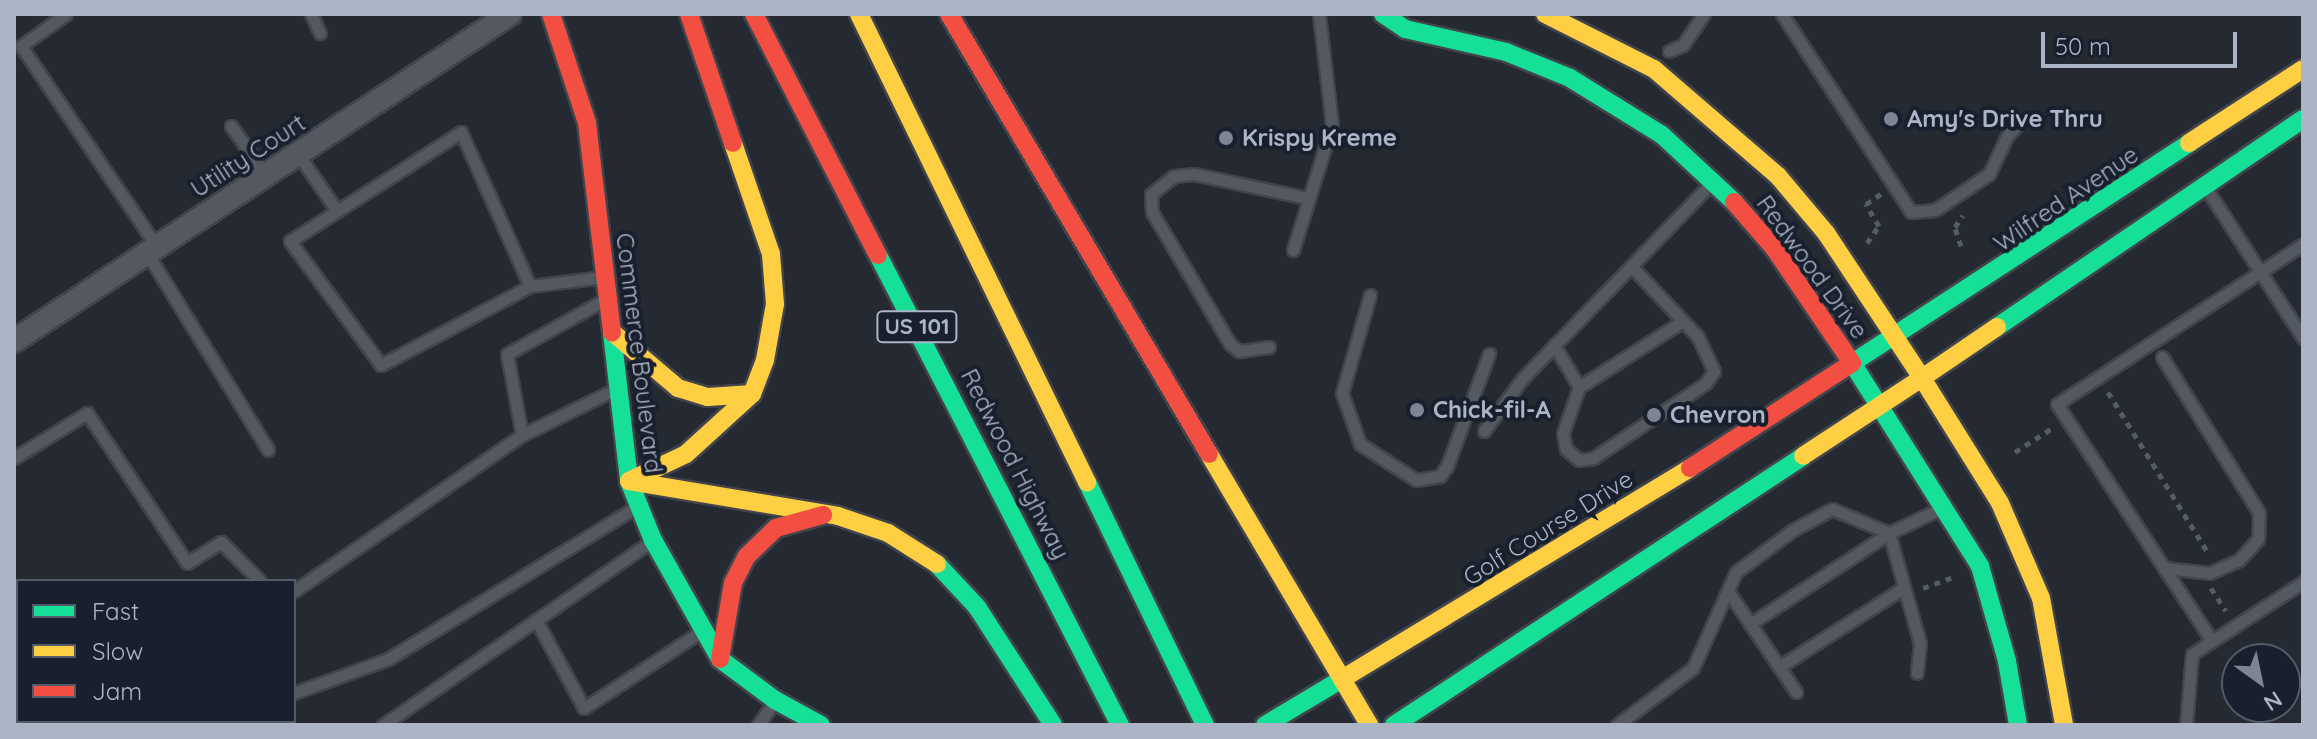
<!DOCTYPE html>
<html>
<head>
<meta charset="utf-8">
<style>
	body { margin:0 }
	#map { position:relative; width:2317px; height:739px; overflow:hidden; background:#252932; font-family:Quicksand,sans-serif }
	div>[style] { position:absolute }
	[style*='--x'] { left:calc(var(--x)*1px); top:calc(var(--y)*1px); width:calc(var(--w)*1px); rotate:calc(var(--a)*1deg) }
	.path>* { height:5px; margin-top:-2.5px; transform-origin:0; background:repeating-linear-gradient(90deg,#565c64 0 6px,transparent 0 12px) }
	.roads { filter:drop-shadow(2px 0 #41444b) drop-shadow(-2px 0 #41444b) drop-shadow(0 2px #41444b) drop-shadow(0 -2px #41444b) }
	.lane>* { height:11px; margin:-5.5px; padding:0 5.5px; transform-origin:5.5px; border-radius:5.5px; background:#545860 }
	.street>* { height:22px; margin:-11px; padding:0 11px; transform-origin:11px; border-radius:11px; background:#545860 }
	.fast>* { height:18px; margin:-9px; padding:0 9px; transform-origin:9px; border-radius:9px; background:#16e098 }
	.slow>* { height:18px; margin:-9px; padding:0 9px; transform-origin:9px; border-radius:9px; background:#ffcf43 }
	.jam>* { height:18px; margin:-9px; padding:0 9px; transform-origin:9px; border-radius:9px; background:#f24e42 }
	.rail>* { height:9px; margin-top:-4.5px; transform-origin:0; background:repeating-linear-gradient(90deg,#181f2d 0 18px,#53575e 0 36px); box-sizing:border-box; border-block:2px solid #53575e }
	.dots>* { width:22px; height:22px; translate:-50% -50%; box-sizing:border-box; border:4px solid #181f2d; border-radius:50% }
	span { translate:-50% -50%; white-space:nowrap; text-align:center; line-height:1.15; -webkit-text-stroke:8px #181f2d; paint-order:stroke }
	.shield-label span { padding:2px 6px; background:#181f2d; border:2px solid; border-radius:6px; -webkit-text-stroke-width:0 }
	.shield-label { font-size:22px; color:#acb5c5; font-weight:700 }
	.poi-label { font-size:24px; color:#acb5c5; font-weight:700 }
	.left { translate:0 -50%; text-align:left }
	.street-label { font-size:24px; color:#acb5c5 }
	.frame { position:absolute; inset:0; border:16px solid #acb5c5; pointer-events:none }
	.legend { position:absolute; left:16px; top:579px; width:280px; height:144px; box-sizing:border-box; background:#181f2d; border:2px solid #535b6a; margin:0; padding:10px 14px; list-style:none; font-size:24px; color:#acb5c5 }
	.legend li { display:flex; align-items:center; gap:16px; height:40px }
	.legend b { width:40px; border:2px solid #535b6a }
	.north { position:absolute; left:2221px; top:643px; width:80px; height:80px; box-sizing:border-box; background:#181f2d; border:2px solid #535b6a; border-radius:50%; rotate:147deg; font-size:22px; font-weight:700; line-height:32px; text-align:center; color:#acb5c5 }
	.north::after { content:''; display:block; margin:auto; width:28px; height:36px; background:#7d8492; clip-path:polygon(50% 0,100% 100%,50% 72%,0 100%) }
	.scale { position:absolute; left:2041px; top:32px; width:196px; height:36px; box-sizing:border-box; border:4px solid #acb5c5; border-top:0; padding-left:10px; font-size:24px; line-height:28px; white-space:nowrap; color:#acb5c5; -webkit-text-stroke:6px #181f2d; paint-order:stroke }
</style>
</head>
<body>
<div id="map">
	<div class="path">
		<i style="--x:1867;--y:243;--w:21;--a:-55"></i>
		<i style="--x:1879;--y:226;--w:26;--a:-121"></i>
		<i style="--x:1866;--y:204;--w:18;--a:-34"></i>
		<i style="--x:1961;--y:246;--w:20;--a:-108"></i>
		<i style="--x:1955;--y:227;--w:14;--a:-56"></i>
		<i style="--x:2108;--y:392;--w:191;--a:58.1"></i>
		<i style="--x:2015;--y:452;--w:46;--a:-32.7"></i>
		<i style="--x:1923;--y:588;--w:30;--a:-20"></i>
		<i style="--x:2211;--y:588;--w:27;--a:57"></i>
	</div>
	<div class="roads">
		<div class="lane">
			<i style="--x:66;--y:14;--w:55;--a:144.6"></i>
			<i style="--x:21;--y:46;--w:243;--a:55.9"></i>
			<i style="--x:311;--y:14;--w:21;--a:65"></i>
			<i style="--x:1782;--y:14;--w:236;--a:56.9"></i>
			<i style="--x:1911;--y:212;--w:24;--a:-5"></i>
			<i style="--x:1935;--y:210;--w:65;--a:-33.7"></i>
			<i style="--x:1989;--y:174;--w:42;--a:-64.7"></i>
			<i style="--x:2007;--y:136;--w:24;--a:-48"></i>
			<i style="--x:1669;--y:51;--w:15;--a:-23"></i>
			<i style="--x:1683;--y:45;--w:37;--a:-56"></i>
			<i style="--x:231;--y:126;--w:60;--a:54.5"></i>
			<i style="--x:298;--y:154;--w:69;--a:55.6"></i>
			<i style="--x:2206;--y:188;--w:179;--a:57.1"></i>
			<i style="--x:1293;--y:250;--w:131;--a:-72.7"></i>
			<i style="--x:1332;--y:125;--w:112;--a:-96.7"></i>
			<i style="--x:147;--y:253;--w:231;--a:58.4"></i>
			<i style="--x:1631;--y:266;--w:76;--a:46.6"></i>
			<i style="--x:1683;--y:321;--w:22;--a:47"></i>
			<i style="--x:1698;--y:337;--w:38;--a:65"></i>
			<i style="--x:1714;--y:371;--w:14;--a:124"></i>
			<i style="--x:1706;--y:383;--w:136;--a:146.4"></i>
			<i style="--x:1593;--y:458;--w:14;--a:172"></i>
			<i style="--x:1579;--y:460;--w:17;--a:-140"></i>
			<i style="--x:1566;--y:449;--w:16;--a:-101"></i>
			<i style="--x:1563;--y:433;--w:49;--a:-70.8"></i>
			<i style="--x:1579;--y:387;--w:123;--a:-32.4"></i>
			<i style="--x:530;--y:286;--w:169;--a:152.1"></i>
			<i style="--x:381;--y:365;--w:154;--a:-126.3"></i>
			<i style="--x:290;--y:241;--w:203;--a:-32.5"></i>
			<i style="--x:461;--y:132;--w:169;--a:65.9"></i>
			<i style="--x:530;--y:286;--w:75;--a:-6.9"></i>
			<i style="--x:1370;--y:295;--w:102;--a:105.9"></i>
			<i style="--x:1342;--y:393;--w:54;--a:70.6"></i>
			<i style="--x:1360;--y:444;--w:67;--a:32.7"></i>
			<i style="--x:1416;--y:480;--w:24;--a:-9"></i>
			<i style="--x:1440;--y:476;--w:12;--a:-55"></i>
			<i style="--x:1447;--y:466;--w:120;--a:-69.4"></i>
			<i style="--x:1554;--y:345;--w:49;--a:59.2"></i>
			<i style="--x:1269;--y:347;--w:30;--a:172"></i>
			<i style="--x:1239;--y:351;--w:11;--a:-142"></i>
			<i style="--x:1230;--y:344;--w:153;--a:-120.6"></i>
			<i style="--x:1152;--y:212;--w:18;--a:-93"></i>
			<i style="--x:1151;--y:194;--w:29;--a:-38"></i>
			<i style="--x:1174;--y:176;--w:20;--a:-6"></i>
			<i style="--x:1194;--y:174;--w:116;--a:12"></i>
			<i style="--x:2162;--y:357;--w:184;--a:58.1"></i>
			<i style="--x:2259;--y:513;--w:26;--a:92"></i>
			<i style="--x:2258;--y:539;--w:28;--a:132"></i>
			<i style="--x:2239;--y:560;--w:32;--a:156"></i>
			<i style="--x:2210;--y:573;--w:46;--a:-173.8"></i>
			<i style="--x:1484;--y:431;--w:66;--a:-53.7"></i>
			<i style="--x:1523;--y:378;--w:271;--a:-46"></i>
			<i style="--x:522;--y:435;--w:82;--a:-100.5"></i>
			<i style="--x:507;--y:354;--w:113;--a:-29.1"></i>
			<i style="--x:14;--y:458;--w:86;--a:-31.7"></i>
			<i style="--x:87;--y:413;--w:180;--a:56.3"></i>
			<i style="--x:187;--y:563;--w:40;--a:-32"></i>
			<i style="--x:221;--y:542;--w:55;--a:45"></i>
			<i style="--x:294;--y:591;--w:276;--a:-34.4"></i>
			<i style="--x:522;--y:435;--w:102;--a:-26.1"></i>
			<i style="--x:1728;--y:591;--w:122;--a:56"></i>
			<i style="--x:536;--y:620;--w:100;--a:61.4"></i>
			<i style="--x:584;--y:708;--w:142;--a:-33.2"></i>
			<i style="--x:1750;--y:624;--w:166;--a:-33.2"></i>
			<i style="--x:1889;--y:533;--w:114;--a:74.3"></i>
			<i style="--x:1920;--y:643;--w:30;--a:96"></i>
			<i style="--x:2212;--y:641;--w:283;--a:-123.2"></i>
			<i style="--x:2057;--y:404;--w:293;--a:-33"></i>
			<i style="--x:1779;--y:667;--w:147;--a:-32.5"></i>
			<i style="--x:294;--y:693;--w:100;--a:-19.9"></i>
			<i style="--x:388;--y:659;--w:293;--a:-31.5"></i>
			<i style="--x:383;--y:725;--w:327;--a:-34.4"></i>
			<i style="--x:758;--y:725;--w:29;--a:-55"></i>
			<i style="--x:1617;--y:725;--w:95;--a:-36.9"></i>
			<i style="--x:1693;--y:668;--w:105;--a:-65.9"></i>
			<i style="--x:1736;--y:572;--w:71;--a:-36.4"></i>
			<i style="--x:1793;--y:530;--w:44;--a:-28.3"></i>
			<i style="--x:1832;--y:509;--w:62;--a:22.8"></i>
			<i style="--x:1889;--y:533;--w:59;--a:-25.3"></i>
			<i style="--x:2186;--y:725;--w:71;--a:-85.2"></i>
			<i style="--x:2192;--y:654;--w:132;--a:-33"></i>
		</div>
		<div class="street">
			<i style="--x:14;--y:341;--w:594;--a:-33.4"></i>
		</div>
		<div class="fast">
			<i style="--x:1383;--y:14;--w:27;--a:34"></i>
			<i style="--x:1405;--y:29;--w:104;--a:12.8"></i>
			<i style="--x:1506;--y:52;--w:69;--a:22.1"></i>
			<i style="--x:1570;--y:78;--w:108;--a:31.8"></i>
			<i style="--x:1662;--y:135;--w:98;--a:42.9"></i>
			<i style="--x:878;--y:255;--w:529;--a:62.76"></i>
			<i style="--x:1997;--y:327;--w:370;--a:-34.2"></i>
			<i style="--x:612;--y:333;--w:149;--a:83.4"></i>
			<i style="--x:629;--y:481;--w:64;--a:67.9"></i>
			<i style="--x:653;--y:540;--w:137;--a:60.6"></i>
			<i style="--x:720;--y:659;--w:69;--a:36.7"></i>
			<i style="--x:775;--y:700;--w:52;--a:28.5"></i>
			<i style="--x:1087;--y:482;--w:270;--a:64.1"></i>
			<i style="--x:937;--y:564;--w:59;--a:47.1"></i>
			<i style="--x:977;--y:607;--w:140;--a:57.2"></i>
			<i style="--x:1265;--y:725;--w:90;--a:-30.9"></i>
			<i style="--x:1394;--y:725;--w:490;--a:-33.3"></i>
			<i style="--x:2018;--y:725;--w:65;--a:-99.8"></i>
			<i style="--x:2007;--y:661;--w:99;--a:-105.9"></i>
			<i style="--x:1980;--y:566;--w:240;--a:-122.2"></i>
			<i style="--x:1852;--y:363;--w:402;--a:-33.1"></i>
		</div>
		<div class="slow">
			<i style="--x:859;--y:14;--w:521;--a:64.03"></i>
			<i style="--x:1545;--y:14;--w:122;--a:26.8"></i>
			<i style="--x:1654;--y:69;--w:164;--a:40.8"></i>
			<i style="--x:1778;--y:176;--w:75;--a:49.9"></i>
			<i style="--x:1826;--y:233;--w:174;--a:56.5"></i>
			<i style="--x:1922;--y:378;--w:142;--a:146.8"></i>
			<i style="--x:2189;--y:143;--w:136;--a:-33"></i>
			<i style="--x:1997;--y:327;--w:91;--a:145.8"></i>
			<i style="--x:1922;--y:378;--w:147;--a:58"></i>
			<i style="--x:2000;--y:503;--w:103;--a:66.7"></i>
			<i style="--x:2041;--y:598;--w:129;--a:79.7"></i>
			<i style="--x:612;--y:332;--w:87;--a:40.3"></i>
			<i style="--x:678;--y:388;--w:31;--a:17"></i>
			<i style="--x:708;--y:397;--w:44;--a:-3.9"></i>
			<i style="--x:1209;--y:454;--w:315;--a:59.4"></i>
			<i style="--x:629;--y:481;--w:63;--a:-25.3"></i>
			<i style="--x:686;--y:454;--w:89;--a:-42.3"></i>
			<i style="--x:752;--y:394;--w:36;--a:-69"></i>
			<i style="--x:765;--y:360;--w:57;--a:-79.9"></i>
			<i style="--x:775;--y:304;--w:50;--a:-94.6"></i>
			<i style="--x:771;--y:254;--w:117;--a:-108.9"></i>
			<i style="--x:629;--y:481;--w:212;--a:9.5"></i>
			<i style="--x:838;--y:516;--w:53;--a:18.8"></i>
			<i style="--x:888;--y:533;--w:58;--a:32.3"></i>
			<i style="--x:1342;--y:679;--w:407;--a:-31.2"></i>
		</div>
		<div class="jam">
			<i style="--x:551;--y:14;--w:115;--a:71.7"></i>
			<i style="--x:587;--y:123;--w:211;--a:83.2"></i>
			<i style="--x:689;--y:14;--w:136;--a:71.2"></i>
			<i style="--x:754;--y:14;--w:271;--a:62.8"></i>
			<i style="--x:949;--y:14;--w:511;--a:59.42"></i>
			<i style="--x:1690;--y:468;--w:193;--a:-32.9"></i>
			<i style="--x:1852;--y:363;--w:139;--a:-124.1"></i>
			<i style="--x:1774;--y:248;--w:61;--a:-131"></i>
			<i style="--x:720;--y:659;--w:77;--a:-80.3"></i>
			<i style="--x:733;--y:583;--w:30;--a:-63"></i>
			<i style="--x:747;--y:556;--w:40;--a:-44"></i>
			<i style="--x:776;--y:528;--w:49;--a:-15.5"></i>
		</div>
	</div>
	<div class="rail">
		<i style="--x:14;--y:697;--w:4;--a:27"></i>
		<i style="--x:54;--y:721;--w:7;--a:34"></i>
	</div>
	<div class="dots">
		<i style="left:1891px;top:119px;background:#7d8492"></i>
		<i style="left:1226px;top:138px;background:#7d8492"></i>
		<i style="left:1417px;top:410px;background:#7d8492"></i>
		<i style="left:1654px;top:415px;background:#7d8492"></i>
	</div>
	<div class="shield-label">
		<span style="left:917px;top:327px">US 101</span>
	</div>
	<div class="poi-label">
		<span class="left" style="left:1907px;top:119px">Amy's Drive Thru</span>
		<span class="left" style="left:1242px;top:138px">Krispy Kreme</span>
		<span class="left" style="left:1433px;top:410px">Chick-fil-A</span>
		<span class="left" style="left:1670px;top:415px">Chevron</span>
	</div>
	<div class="street-label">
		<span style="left:248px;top:156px;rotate:-33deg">Utility Court</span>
		<span style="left:2066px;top:199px;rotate:-34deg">Wilfred Avenue</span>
		<span style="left:1812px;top:267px;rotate:54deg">Redwood Drive</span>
		<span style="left:639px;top:353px;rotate:83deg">Commerce Boulevard</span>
		<span style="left:1015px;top:464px;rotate:63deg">Redwood Highway</span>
		<span style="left:1548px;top:528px;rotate:-32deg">Golf Course Drive</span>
	</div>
	<div class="frame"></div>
	<ul class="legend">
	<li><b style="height:10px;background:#16e098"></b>Fast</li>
	<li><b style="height:10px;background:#ffcf43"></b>Slow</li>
	<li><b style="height:10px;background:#f24e42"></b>Jam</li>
	</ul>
	<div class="north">N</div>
	<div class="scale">50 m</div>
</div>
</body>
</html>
